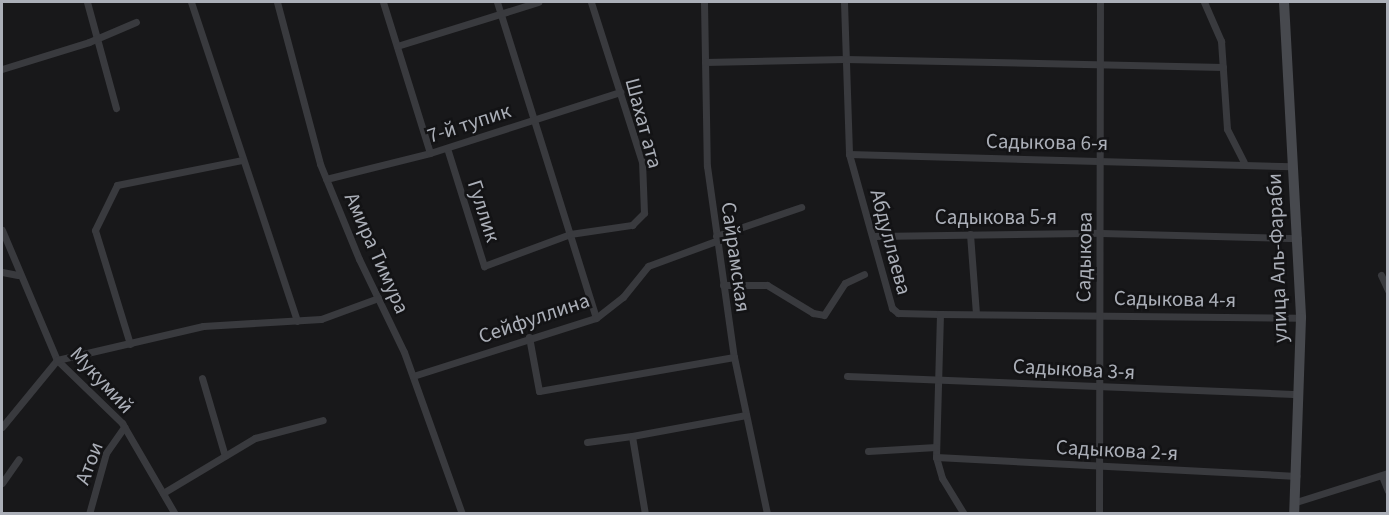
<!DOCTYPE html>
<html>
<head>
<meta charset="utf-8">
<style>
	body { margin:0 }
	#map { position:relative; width:1389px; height:515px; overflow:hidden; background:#18181a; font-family:"Source Sans 3",sans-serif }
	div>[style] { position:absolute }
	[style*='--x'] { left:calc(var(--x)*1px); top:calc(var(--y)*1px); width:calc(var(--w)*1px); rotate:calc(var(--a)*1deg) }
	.street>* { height:7px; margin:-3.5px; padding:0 3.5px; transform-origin:3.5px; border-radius:3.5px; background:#393a3e }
	.secondary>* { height:10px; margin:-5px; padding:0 5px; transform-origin:5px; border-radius:5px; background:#47494e }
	span { translate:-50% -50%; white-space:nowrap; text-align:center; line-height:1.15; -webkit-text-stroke:5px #131315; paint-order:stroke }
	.street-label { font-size:21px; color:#abafb8 }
	.frame { position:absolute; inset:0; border:3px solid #abafb8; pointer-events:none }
</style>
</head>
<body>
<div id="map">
	<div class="street">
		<i style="--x:87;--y:2;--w:110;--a:74.7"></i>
		<i style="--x:191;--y:2;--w:336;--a:71.6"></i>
		<i style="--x:277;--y:2;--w:168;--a:75.1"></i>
		<i style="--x:320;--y:164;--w:103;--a:67.7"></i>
		<i style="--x:359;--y:259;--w:103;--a:64.2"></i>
		<i style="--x:404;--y:352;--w:172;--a:70.3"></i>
		<i style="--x:383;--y:2;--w:158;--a:72.7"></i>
		<i style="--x:497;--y:2;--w:331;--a:72.6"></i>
		<i style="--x:704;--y:2;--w:164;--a:89"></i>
		<i style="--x:707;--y:166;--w:193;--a:82"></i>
		<i style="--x:734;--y:357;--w:160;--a:78.1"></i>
		<i style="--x:844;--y:2;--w:152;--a:88.1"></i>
		<i style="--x:849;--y:154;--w:160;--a:74.4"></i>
		<i style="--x:892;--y:308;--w:8;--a:40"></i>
		<i style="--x:898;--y:313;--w:42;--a:1.4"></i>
		<i style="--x:940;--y:314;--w:143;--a:91.6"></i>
		<i style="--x:936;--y:457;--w:22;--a:74"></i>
		<i style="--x:942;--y:478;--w:42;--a:58.6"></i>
		<i style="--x:1204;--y:2;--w:43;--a:66.4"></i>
		<i style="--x:1221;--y:41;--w:88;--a:86.1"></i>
		<i style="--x:1227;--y:129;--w:37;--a:63"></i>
		<i style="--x:397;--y:46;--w:148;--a:-17.3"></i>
		<i style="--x:705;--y:62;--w:140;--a:-1.2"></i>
		<i style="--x:845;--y:59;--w:378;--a:1.2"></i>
		<i style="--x:2;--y:69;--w:91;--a:-17.2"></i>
		<i style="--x:89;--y:42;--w:51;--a:-23.1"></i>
		<i style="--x:447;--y:148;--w:124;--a:72.6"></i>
		<i style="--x:484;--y:266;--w:92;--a:-20.4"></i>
		<i style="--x:570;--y:234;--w:63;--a:-8.3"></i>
		<i style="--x:632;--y:225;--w:17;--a:-45"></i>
		<i style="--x:644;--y:213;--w:51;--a:-92.2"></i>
		<i style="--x:642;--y:162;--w:168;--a:-107.7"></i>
		<i style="--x:849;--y:154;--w:443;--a:1.6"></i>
		<i style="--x:326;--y:179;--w:107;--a:-14"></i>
		<i style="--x:430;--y:153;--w:200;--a:-17.8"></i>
		<i style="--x:2;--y:230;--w:141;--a:67.1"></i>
		<i style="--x:57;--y:360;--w:91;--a:44.1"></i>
		<i style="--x:122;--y:423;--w:105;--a:59.8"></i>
		<i style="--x:970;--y:234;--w:80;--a:85.7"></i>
		<i style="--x:716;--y:236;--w:90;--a:-18.8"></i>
		<i style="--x:875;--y:236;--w:226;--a:-0.8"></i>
		<i style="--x:1101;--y:233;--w:197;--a:1.5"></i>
		<i style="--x:2;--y:272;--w:16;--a:11"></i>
		<i style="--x:1381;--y:275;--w:17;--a:65"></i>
		<i style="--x:723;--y:285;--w:44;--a:0"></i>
		<i style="--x:767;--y:285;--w:54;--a:31.3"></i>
		<i style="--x:813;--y:313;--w:11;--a:10"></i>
		<i style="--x:824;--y:315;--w:38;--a:-57"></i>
		<i style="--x:845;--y:283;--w:21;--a:-25"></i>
		<i style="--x:940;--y:314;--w:361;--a:0.6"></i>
		<i style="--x:529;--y:337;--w:55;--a:79.5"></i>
		<i style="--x:539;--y:391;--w:198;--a:-9.9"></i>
		<i style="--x:130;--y:344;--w:119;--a:-107.1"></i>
		<i style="--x:95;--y:230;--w:50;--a:-63.9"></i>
		<i style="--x:117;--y:185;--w:127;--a:-11.3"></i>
		<i style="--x:413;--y:376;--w:192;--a:-17.6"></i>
		<i style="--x:596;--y:318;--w:34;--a:-38"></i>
		<i style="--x:623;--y:297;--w:40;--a:-51"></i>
		<i style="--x:648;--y:266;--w:72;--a:-20.2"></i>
		<i style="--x:847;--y:376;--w:452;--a:2.3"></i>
		<i style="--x:202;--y:378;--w:81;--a:73.6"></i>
		<i style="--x:2;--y:427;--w:87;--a:-50.6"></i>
		<i style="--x:57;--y:360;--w:150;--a:-13.1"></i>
		<i style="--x:203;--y:326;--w:118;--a:-3.4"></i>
		<i style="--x:321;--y:319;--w:61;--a:-20.2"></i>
		<i style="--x:587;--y:442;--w:45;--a:-7.6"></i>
		<i style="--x:868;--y:451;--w:68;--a:-3.4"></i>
		<i style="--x:936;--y:457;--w:361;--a:3"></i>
		<i style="--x:1382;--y:476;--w:16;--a:68"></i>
		<i style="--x:2;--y:483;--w:29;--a:-55"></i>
		<i style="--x:163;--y:493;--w:107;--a:-30.9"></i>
		<i style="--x:255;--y:438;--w:70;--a:-14.8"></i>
		<i style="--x:1296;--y:502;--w:96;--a:-17.5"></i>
		<i style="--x:89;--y:514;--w:63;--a:-74.4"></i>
		<i style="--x:106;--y:453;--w:32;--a:-55"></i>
		<i style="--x:645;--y:514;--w:79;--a:-99.5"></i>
		<i style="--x:632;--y:436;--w:116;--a:-10.4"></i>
		<i style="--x:1099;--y:514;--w:512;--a:-89.89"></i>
	</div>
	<div class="secondary">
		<i style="--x:1284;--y:2;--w:316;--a:86.9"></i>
		<i style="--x:1301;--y:318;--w:196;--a:92"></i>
	</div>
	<div class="street-label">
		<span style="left:469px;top:123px;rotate:-18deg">7-й тупик</span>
		<span style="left:644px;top:123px;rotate:75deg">Шахат ата</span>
		<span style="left:1047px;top:142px;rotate:1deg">Садыкова 6-я</span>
		<span style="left:484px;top:211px;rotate:72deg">Гуллик</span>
		<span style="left:996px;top:217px">Садыкова 5-я</span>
		<span style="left:891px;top:242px;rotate:75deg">Абдуллаева</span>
		<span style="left:377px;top:253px;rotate:66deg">Амира Тимура</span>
		<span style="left:736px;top:257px;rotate:82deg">Сайрамская</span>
		<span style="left:1084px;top:257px;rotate:-89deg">Садыкова</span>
		<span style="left:1277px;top:258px;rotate:-92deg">улица Аль-Фараби</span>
		<span style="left:1175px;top:299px;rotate:1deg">Садыкова 4-я</span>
		<span style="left:534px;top:318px;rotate:-19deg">Сейфуллина</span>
		<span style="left:1074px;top:369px;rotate:3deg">Садыкова 3-я</span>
		<span style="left:102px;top:380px;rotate:47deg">Мукумий</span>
		<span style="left:1117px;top:450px;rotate:3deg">Садыкова 2-я</span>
		<span style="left:89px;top:463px;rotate:-69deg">Атои</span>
	</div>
	<div class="frame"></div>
</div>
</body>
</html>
